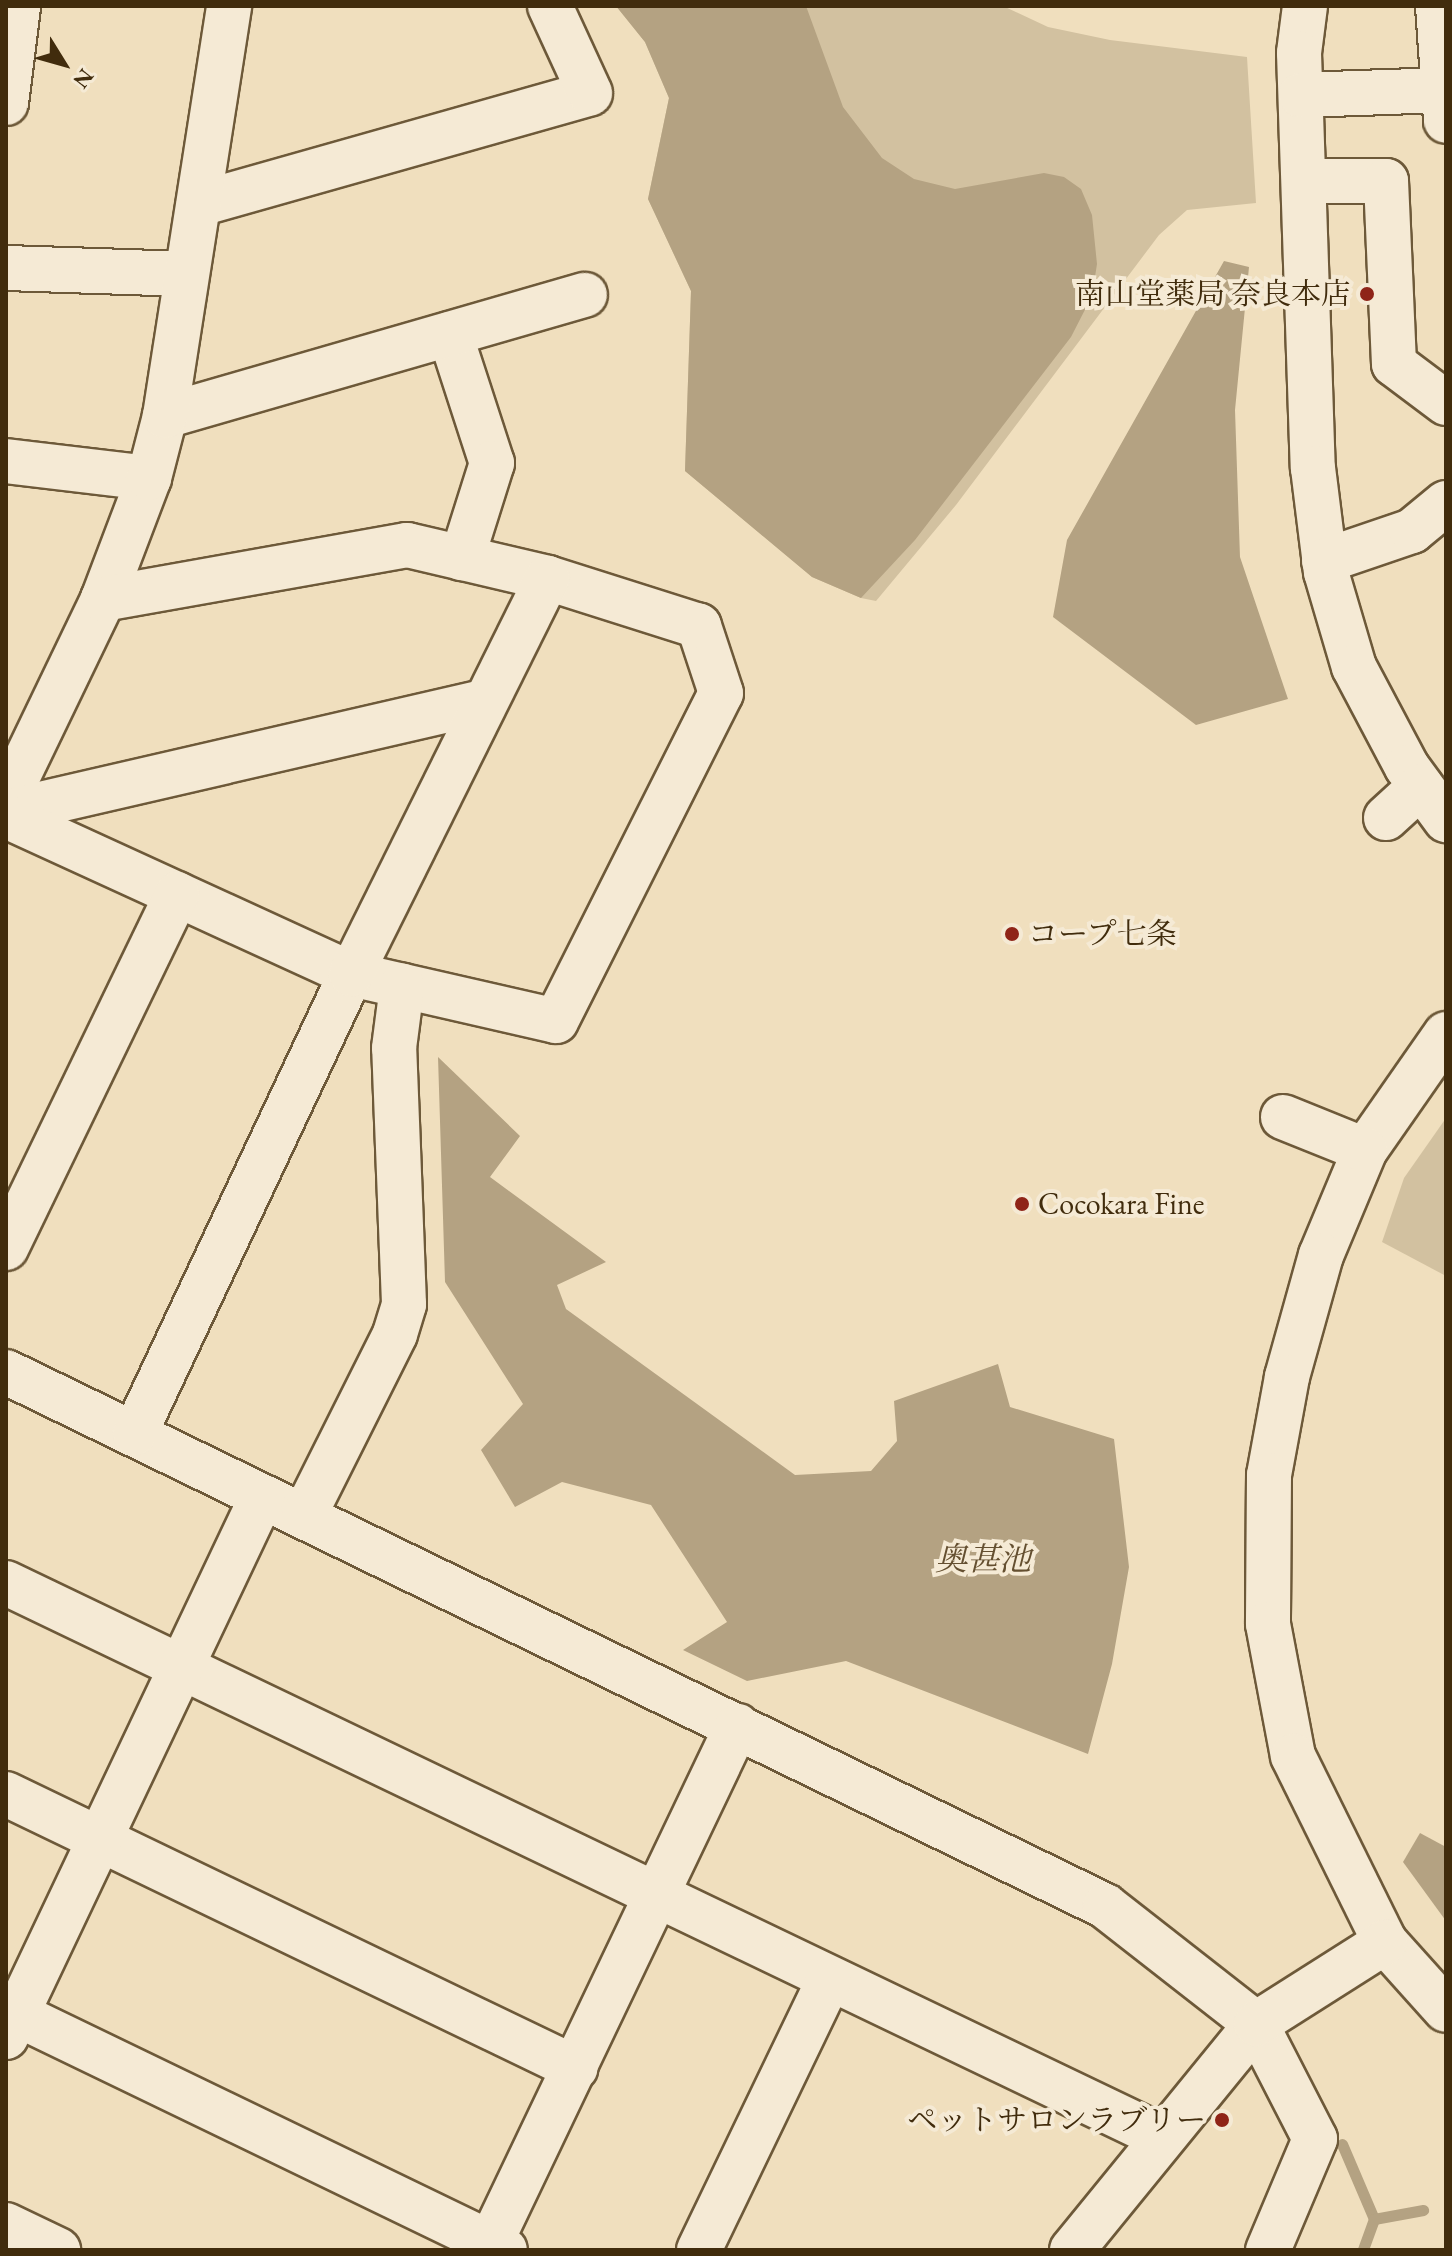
<!DOCTYPE html>
<html>
<head>
<meta charset="utf-8">
<style>
	body { margin:0 }
	#map { position:relative; width:1452px; height:2256px; overflow:hidden; background:#f0dfbe; font-family:"EB Garamond","Noto Serif JP",serif }
	div>[style] { position:absolute }
	[style*='--x'] { left:calc(var(--x)*1px); top:calc(var(--y)*1px); width:calc(var(--w)*1px); rotate:calc(var(--a)*1deg) }
	.green>* { inset:0; background:#d2c1a0 }
	.water>* { inset:0; background:#b4a282 }
	.stream>* { height:11px; margin:-5.5px; padding:0 5.5px; transform-origin:5.5px; border-radius:5.5px; background:#b4a282 }
	.roads { filter:drop-shadow(2px 0 #6d5939) drop-shadow(-2px 0 #6d5939) drop-shadow(0 2px #6d5939) drop-shadow(0 -2px #6d5939) }
	.minor>* { height:44px; margin:-22px; padding:0 22px; transform-origin:22px; border-radius:22px; background:#f5ead5 }
	.dots>* { width:22px; height:22px; translate:-50% -50%; box-sizing:border-box; border:4px solid #f5ead5; border-radius:50% }
	span { translate:-50% -50%; white-space:nowrap; text-align:center; line-height:1.15; -webkit-text-stroke:8px #f5ead5; paint-order:stroke }
	.poi-label { font-size:30px; color:#412c0d }
	.right { translate:-100% -50%; text-align:right }
	.left { translate:0 -50%; text-align:left }
	.water-label { font-size:32px; color:#644f30; font-style:italic }
	.frame { position:absolute; inset:0; border:8px solid #412c0d; pointer-events:none }
	.north { position:absolute; left:24px; top:24px; width:80px; height:80px; -webkit-text-stroke:6px #f5ead5; paint-order:stroke; rotate:127deg; font-size:22px; font-weight:700; line-height:32px; text-align:center; color:#412c0d }
	.north::after { content:''; display:block; margin:auto; width:28px; height:36px; background:#412c0d; clip-path:polygon(50% 0,100% 100%,50% 72%,0 100%) }
</style>
</head>
<body>
<div id="map">
	<div class="green">
		<i style="clip-path:polygon(616px 6px,1003px 6px,1048px 27px,1110px 40px,1247px 57px,1256px 203px,1187px 210px,1159px 235px,956px 505px,876px 601px,861px 598px,812px 577px,685px 471px,691px 291px,648px 199px,669px 98px,645px 42px)"></i>
		<i style="clip-path:polygon(1446px 1118px,1446px 1276px,1382px 1242px,1404px 1178px)"></i>
	</div>
	<div class="water">
		<i style="clip-path:polygon(616px 6px,806px 6px,843px 107px,882px 158px,914px 179px,955px 189px,1044px 173px,1064px 177px,1081px 189px,1092px 215px,1097px 264px,1092px 296px,1071px 337px,915px 540px,861px 598px,812px 577px,685px 471px,691px 291px,648px 199px,669px 98px,645px 42px)"></i>
		<i style="clip-path:polygon(1224px 261px,1249px 267px,1235px 410px,1240px 557px,1288px 699px,1196px 725px,1053px 617px,1067px 540px)"></i>
		<i style="clip-path:polygon(438px 1057px,520px 1136px,490px 1177px,606px 1262px,557px 1285px,566px 1309px,795px 1475px,871px 1471px,897px 1441px,894px 1401px,998px 1364px,1010px 1407px,1114px 1439px,1129px 1567px,1112px 1664px,1088px 1754px,846px 1661px,747px 1681px,683px 1650px,727px 1622px,651px 1505px,562px 1482px,515px 1507px,481px 1450px,523px 1404px,445px 1282px)"></i>
		<i style="clip-path:polygon(1420px 1833px,1446px 1847px,1446px 1921px,1403px 1862px)"></i>
	</div>
	<div class="stream">
		<i style="--x:1342;--y:2144;--w:82;--a:66.9"></i>
		<i style="--x:1374;--y:2219;--w:33;--a:110"></i>
		<i style="--x:1374;--y:2219;--w:50;--a:-10.4"></i>
	</div>
	<div class="roads">
		<div class="minor">
			<i style="--x:1305;--y:6;--w:47;--a:97.3"></i>
			<i style="--x:1299;--y:53;--w:415;--a:88.1"></i>
			<i style="--x:1313;--y:468;--w:105;--a:82.9"></i>
			<i style="--x:1326;--y:572;--w:99;--a:73.6"></i>
			<i style="--x:1354;--y:667;--w:113;--a:62.1"></i>
			<i style="--x:1407;--y:767;--w:66;--a:53.7"></i>
			<i style="--x:1438;--y:6;--w:115;--a:86"></i>
			<i style="--x:1301;--y:95;--w:143;--a:-2"></i>
			<i style="--x:6;--y:103;--w:98;--a:-82.9"></i>
			<i style="--x:1304;--y:181;--w:82;--a:0"></i>
			<i style="--x:1386;--y:181;--w:183;--a:87.5"></i>
			<i style="--x:1394;--y:364;--w:65;--a:36.9"></i>
			<i style="--x:199;--y:204;--w:406;--a:-15.8"></i>
			<i style="--x:590;--y:93;--w:96;--a:-114.7"></i>
			<i style="--x:6;--y:268;--w:180;--a:1.9"></i>
			<i style="--x:450;--y:334;--w:136;--a:72"></i>
			<i style="--x:492;--y:463;--w:100;--a:107.5"></i>
			<i style="--x:165;--y:416;--w:437;--a:-16.1"></i>
			<i style="--x:6;--y:461;--w:144;--a:6.8"></i>
			<i style="--x:1324;--y:561;--w:93;--a:-18.8"></i>
			<i style="--x:1412;--y:531;--w:44;--a:-39.5"></i>
			<i style="--x:6;--y:801;--w:224;--a:-64.3"></i>
			<i style="--x:103;--y:599;--w:129;--a:-69.2"></i>
			<i style="--x:149;--y:478;--w:64;--a:-75.5"></i>
			<i style="--x:165;--y:416;--w:415;--a:-81.1"></i>
			<i style="--x:6;--y:812;--w:492;--a:-13"></i>
			<i style="--x:6;--y:816;--w:379;--a:24.6"></i>
			<i style="--x:351;--y:974;--w:210;--a:12.9"></i>
			<i style="--x:556;--y:1021;--w:367;--a:-63.3"></i>
			<i style="--x:721;--y:693;--w:71;--a:-108.2"></i>
			<i style="--x:699;--y:626;--w:158;--a:-162.4"></i>
			<i style="--x:548;--y:578;--w:145;--a:-166.8"></i>
			<i style="--x:407;--y:545;--w:309;--a:169.9"></i>
			<i style="--x:1386;--y:818;--w:47;--a:-42.4"></i>
			<i style="--x:1446;--y:1034;--w:141;--a:124.9"></i>
			<i style="--x:1365;--y:1150;--w:114;--a:112.7"></i>
			<i style="--x:1321;--y:1255;--w:127;--a:105.6"></i>
			<i style="--x:1287;--y:1377;--w:100;--a:100.4"></i>
			<i style="--x:1269;--y:1475;--w:149;--a:90.4"></i>
			<i style="--x:1268;--y:1624;--w:134;--a:79.3"></i>
			<i style="--x:1293;--y:1756;--w:208;--a:63.7"></i>
			<i style="--x:1385;--y:1942;--w:91;--a:48.1"></i>
			<i style="--x:1283;--y:1117;--w:88;--a:21.9"></i>
			<i style="--x:6;--y:1248;--w:393;--a:-64.2"></i>
			<i style="--x:6;--y:1372;--w:1222;--a:25.91"></i>
			<i style="--x:1105;--y:1906;--w:192;--a:38"></i>
			<i style="--x:1256;--y:2024;--w:129;--a:62.8"></i>
			<i style="--x:1315;--y:2139;--w:121;--a:112.9"></i>
			<i style="--x:135;--y:1433;--w:507;--a:-64.8"></i>
			<i style="--x:351;--y:974;--w:442;--a:-63.6"></i>
			<i style="--x:304;--y:1516;--w:203;--a:-63.4"></i>
			<i style="--x:395;--y:1334;--w:31;--a:-73"></i>
			<i style="--x:404;--y:1304;--w:256;--a:-92.2"></i>
			<i style="--x:394;--y:1048;--w:63;--a:-82.6"></i>
			<i style="--x:6;--y:1583;--w:1282;--a:25.61"></i>
			<i style="--x:6;--y:1794;--w:632;--a:25.71"></i>
			<i style="--x:6;--y:2009;--w:554;--a:25.78"></i>
			<i style="--x:6;--y:2037;--w:598;--a:-64.64"></i>
			<i style="--x:6;--y:2225;--w:58;--a:25.7"></i>
			<i style="--x:487;--y:2250;--w:581;--a:-64.49"></i>
			<i style="--x:699;--y:2250;--w:300;--a:-64.3"></i>
			<i style="--x:1072;--y:2250;--w:291;--a:-50.8"></i>
			<i style="--x:1256;--y:2024;--w:153;--a:-32.4"></i>
		</div>
	</div>
	<div class="dots">
		<i style="left:1367px;top:294px;background:#8f2418"></i>
		<i style="left:1012px;top:934px;background:#8f2418"></i>
		<i style="left:1022px;top:1204px;background:#8f2418"></i>
		<i style="left:1222px;top:2120px;background:#8f2418"></i>
	</div>
	<div class="poi-label">
		<span class="right" style="left:1351px;top:294px">南山堂薬局 奈良本店</span>
		<span class="left" style="left:1028px;top:934px">コープ七条</span>
		<span class="left" style="left:1038px;top:1204px">Cocokara Fine</span>
		<span class="right" style="left:1206px;top:2120px">ペットサロンラブリー</span>
	</div>
	<div class="water-label">
		<span style="left:983px;top:1559px">奥甚池</span>
	</div>
	<div class="frame"></div>
	<div class="north">N</div>
</div>
</body>
</html>
